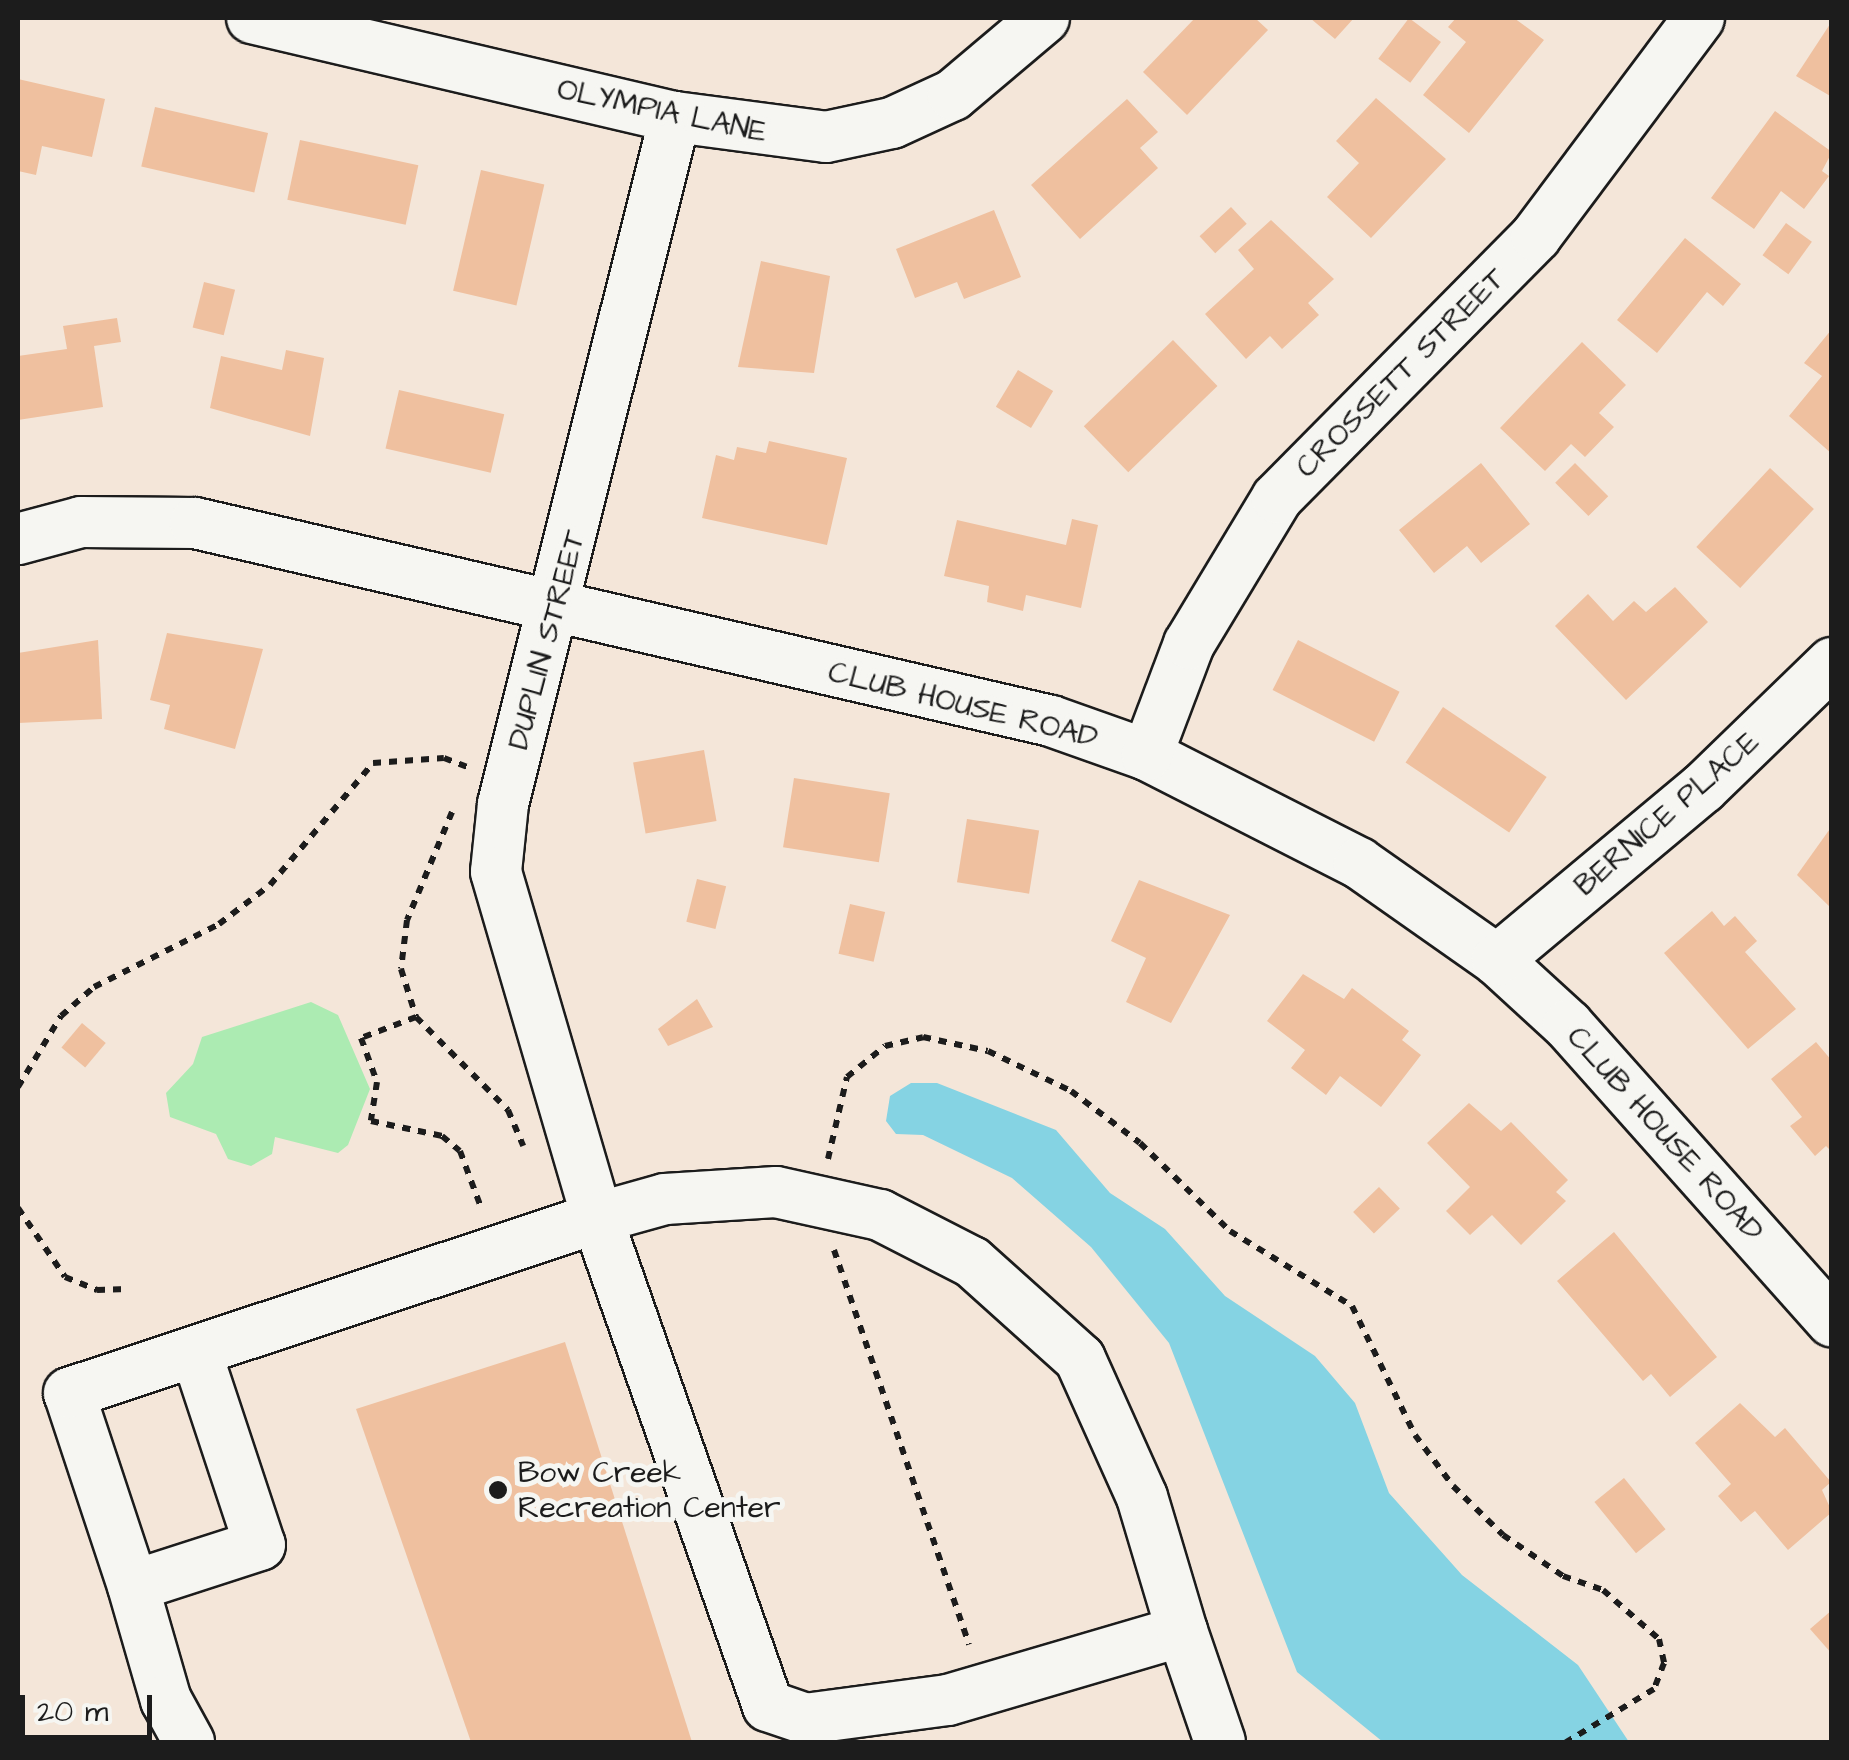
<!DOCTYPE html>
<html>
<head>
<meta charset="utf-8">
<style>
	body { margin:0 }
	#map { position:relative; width:1849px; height:1760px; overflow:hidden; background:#f4e6d9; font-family:"Architects Daughter",sans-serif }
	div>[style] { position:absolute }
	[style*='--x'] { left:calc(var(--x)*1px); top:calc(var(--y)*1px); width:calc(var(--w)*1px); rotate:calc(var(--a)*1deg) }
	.green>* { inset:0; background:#acebb2 }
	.water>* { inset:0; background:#85d3e3 }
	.building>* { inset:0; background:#efc09f; transform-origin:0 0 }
	.path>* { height:6px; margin-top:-3px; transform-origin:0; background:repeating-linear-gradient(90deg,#1c1c1c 0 8px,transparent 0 16px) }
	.roads { filter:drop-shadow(2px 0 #1c1c1c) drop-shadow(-2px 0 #1c1c1c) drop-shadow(0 2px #1c1c1c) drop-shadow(0 -2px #1c1c1c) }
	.minor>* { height:50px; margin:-25px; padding:0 25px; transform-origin:25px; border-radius:25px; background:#f6f6f2 }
	.dots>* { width:28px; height:28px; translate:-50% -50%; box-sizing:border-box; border:5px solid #f6f6f2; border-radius:50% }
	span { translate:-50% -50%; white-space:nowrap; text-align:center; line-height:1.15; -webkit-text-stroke:10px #f6f6f2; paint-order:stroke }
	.street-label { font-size:30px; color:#1c1c1c }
	.poi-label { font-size:30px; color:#1c1c1c }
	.left { translate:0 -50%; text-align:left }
	.frame { position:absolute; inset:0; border:20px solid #1c1c1c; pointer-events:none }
	.scale { position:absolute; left:20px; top:1695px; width:132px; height:45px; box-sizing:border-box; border:5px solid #1c1c1c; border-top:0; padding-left:12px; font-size:30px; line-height:35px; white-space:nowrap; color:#1c1c1c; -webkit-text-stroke:8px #f6f6f2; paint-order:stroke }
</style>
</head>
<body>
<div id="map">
	<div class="green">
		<i style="clip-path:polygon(311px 1002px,338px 1015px,370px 1089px,348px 1145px,338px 1153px,275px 1137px,272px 1154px,251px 1166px,228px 1159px,216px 1134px,170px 1117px,166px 1093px,193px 1064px,202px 1037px)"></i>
	</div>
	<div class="water">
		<i style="clip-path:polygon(911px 1083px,937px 1083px,1056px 1130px,1110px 1193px,1165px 1229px,1225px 1296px,1315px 1356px,1355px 1403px,1389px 1493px,1462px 1575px,1578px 1665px,1629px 1742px,1383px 1742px,1297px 1672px,1169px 1343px,1091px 1247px,1012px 1178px,923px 1135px,896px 1134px,886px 1121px,890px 1096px)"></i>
	</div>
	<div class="building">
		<i style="clip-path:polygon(1195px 18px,1255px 18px,1268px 30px,1187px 115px,1143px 72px)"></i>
		<i style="clip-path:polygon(1310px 18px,1354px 18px,1335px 39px)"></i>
		<i style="left:1409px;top:18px;width:40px;height:51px;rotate:37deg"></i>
		<i style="clip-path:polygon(1456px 18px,1514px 18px,1544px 40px,1469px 133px,1423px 95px,1466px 42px,1448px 27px)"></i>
		<i style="clip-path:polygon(1832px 21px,1832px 97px,1796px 76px)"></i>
		<i style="clip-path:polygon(18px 79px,105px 99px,92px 157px,42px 146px,36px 175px,18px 171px)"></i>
		<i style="clip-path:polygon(1376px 98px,1446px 159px,1371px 238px,1327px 197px,1359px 163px,1336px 141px)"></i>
		<i style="clip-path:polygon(1127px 99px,1158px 132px,1140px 148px,1158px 168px,1080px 239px,1031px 185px)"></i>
		<i style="left:155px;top:107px;width:116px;height:61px;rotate:13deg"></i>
		<i style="clip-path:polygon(1775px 111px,1832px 152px,1822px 171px,1829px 176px,1804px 209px,1781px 191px,1754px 229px,1711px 198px)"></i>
		<i style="left:300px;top:140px;width:121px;height:61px;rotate:12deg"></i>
		<i style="left:481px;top:170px;width:65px;height:124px;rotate:13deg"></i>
		<i style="left:1231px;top:207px;width:23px;height:43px;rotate:47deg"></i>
		<i style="clip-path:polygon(994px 210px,1021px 277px,964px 299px,957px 282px,915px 298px,896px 249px)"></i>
		<i style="clip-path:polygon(1271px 220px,1334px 279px,1308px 303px,1319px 315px,1282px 349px,1270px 336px,1246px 359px,1205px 314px,1254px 269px,1238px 250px)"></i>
		<i style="left:1786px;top:223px;width:32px;height:40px;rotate:36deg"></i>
		<i style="clip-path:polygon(1685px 238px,1741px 284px,1723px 306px,1707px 292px,1657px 353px,1617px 320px)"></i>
		<i style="clip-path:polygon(761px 261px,830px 276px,814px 373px,738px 367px)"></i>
		<i style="left:204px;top:282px;width:32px;height:47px;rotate:14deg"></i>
		<i style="clip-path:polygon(117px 318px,121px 342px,94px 346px,103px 407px,18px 420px,18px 356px,67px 349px,63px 326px)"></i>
		<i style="clip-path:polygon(1832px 329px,1832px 454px,1789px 416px,1822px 376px,1804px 363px)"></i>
		<i style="left:1173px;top:340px;width:64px;height:124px;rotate:46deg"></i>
		<i style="clip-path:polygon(1582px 342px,1626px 385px,1599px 413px,1614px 427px,1585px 457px,1571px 444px,1545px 471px,1500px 428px)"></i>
		<i style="clip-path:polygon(286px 350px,324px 358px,310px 436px,210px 408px,221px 356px,282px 370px)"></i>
		<i style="left:1018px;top:370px;width:41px;height:43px;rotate:31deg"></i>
		<i style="left:399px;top:390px;width:108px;height:60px;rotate:13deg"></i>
		<i style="clip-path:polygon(769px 441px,847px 458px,827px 545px,702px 518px,716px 455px,734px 460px,737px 447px,766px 453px)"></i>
		<i style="clip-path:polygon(1481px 463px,1530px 524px,1481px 563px,1467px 546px,1434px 573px,1399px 530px)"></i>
		<i style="left:1575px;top:463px;width:47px;height:28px;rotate:45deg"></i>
		<i style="left:1770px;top:468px;width:60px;height:108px;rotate:43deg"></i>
		<i style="clip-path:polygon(1072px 519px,1098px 525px,1081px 608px,1026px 595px,1023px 611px,987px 602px,989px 586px,944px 576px,957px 520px,1066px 545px)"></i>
		<i style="clip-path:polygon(1675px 587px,1708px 622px,1626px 700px,1555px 626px,1588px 594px,1613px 621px,1634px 601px,1646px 612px)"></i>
		<i style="clip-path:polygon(167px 633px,263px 649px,235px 749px,164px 729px,170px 705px,150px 700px)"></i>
		<i style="clip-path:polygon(98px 640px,102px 719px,18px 723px,18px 653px)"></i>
		<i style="left:1298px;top:640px;width:114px;height:56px;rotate:27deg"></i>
		<i style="left:1443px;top:707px;width:125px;height:67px;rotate:34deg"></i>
		<i style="left:704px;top:750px;width:72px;height:72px;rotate:80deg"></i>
		<i style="left:794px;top:778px;width:97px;height:70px;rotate:9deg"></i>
		<i style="left:967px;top:819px;width:73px;height:64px;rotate:9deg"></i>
		<i style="clip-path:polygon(1832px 826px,1832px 909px,1797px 875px)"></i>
		<i style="left:697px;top:879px;width:30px;height:44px;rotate:14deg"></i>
		<i style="clip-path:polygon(1139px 880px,1230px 915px,1171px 1023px,1126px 1002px,1146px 958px,1111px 941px)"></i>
		<i style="left:850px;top:904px;width:36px;height:51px;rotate:13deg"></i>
		<i style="clip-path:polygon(1712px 911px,1724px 926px,1735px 916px,1757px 941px,1745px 952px,1796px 1009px,1748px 1049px,1664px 953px)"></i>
		<i style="clip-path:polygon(1303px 974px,1344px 999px,1352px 988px,1409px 1031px,1402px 1040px,1421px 1055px,1381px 1107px,1340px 1076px,1326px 1095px,1291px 1068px,1305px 1050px,1267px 1021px)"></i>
		<i style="clip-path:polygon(697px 999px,713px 1027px,668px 1046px,658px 1029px)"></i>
		<i style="left:82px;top:1023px;width:31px;height:32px;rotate:40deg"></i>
		<i style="clip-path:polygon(1816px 1042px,1832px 1061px,1832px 1152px,1826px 1146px,1815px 1156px,1790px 1126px,1802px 1117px,1771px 1079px)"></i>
		<i style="clip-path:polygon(1469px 1103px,1501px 1131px,1511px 1122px,1568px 1180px,1556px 1192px,1566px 1201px,1521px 1245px,1492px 1215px,1470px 1235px,1446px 1211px,1470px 1187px,1427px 1143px)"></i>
		<i style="left:1379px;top:1187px;width:30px;height:36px;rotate:46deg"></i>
		<i style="clip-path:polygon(1614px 1232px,1717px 1357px,1670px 1397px,1651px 1374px,1643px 1381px,1557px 1281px)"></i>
		<i style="clip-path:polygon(565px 1342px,692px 1742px,471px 1742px,356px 1409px)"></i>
		<i style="clip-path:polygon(1740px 1403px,1775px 1437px,1785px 1428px,1831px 1482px,1822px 1490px,1832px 1512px,1788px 1550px,1755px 1511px,1741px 1522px,1718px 1496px,1731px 1484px,1695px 1443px)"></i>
		<i style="left:1624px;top:1478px;width:66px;height:38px;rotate:51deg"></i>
		<i style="clip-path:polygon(1832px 1610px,1832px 1654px,1810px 1629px)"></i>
	</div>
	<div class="path">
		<i style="--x:452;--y:812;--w:117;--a:112.6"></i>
		<i style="--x:407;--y:920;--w:49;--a:97"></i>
		<i style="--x:401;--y:969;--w:50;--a:72.6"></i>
		<i style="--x:416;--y:1017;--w:131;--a:45.3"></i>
		<i style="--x:508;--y:1110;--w:39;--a:67"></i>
		<i style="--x:416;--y:1017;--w:59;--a:159.1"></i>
		<i style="--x:361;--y:1038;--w:47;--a:70"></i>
		<i style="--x:377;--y:1082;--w:39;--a:99"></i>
		<i style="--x:371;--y:1121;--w:73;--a:11.9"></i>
		<i style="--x:442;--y:1136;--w:23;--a:40"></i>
		<i style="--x:460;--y:1151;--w:63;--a:69.6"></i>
		<i style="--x:18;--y:1087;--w:83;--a:-58.8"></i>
		<i style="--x:61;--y:1016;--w:44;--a:-41.3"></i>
		<i style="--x:94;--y:987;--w:140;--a:-26.7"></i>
		<i style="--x:219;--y:924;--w:64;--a:-37.4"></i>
		<i style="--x:270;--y:885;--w:160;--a:-49.8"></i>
		<i style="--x:373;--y:763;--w:71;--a:-4"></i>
		<i style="--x:444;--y:758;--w:25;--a:21"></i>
		<i style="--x:828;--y:1159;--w:84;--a:-77"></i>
		<i style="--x:847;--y:1077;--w:49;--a:-39.2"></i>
		<i style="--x:885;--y:1046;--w:39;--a:-13"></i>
		<i style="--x:923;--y:1037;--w:66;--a:12.2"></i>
		<i style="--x:988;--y:1051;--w:92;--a:25.7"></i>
		<i style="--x:1071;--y:1091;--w:86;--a:37"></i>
		<i style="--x:1140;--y:1143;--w:126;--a:44.4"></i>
		<i style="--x:1230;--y:1231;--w:143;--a:31.6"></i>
		<i style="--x:1352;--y:1306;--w:144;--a:64"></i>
		<i style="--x:1415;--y:1435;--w:64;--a:53.3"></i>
		<i style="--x:1453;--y:1486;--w:70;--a:44.4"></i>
		<i style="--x:1503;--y:1535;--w:73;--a:34.3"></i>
		<i style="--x:1563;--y:1576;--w:42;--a:19.3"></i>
		<i style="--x:1603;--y:1590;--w:74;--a:41.2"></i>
		<i style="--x:1659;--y:1639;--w:25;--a:78"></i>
		<i style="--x:1664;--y:1663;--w:28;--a:111"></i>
		<i style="--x:1654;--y:1689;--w:103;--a:148.9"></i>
		<i style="--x:18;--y:1208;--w:83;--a:55.7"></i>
		<i style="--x:65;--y:1277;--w:35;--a:22"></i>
		<i style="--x:97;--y:1290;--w:30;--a:-2"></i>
		<i style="--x:834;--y:1250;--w:417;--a:71.1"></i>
	</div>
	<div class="roads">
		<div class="minor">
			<i style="--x:252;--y:18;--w:434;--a:13.2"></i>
			<i style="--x:675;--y:117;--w:152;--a:7.5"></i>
			<i style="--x:826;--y:137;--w:67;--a:-12"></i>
			<i style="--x:892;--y:123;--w:67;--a:-24.7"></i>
			<i style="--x:953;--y:95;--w:119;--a:-40.2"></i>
			<i style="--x:675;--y:117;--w:708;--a:104.06"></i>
			<i style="--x:503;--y:804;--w:68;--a:95.9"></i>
			<i style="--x:496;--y:872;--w:360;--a:73.7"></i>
			<i style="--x:597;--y:1218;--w:517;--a:70.69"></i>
			<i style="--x:768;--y:1706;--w:39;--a:19"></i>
			<i style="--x:805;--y:1719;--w:144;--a:-7.6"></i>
			<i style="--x:948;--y:1700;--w:244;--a:-16.4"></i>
			<i style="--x:1182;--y:1631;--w:117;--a:71.1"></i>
			<i style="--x:18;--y:539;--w:65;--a:-15.1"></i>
			<i style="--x:81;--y:522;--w:114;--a:0.5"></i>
			<i style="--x:195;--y:523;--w:879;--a:13.02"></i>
			<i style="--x:1051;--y:721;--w:102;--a:19.5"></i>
			<i style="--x:1147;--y:755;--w:238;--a:27"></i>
			<i style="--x:1359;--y:863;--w:169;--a:35.1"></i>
			<i style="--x:1497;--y:960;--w:96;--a:42.5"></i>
			<i style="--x:1568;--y:1025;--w:397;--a:48.3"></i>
			<i style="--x:1147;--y:755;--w:119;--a:-69.3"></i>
			<i style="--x:1189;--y:644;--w:170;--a:-58.9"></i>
			<i style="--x:1277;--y:498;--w:368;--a:-45.3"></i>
			<i style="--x:1536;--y:236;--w:272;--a:-53.2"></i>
			<i style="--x:1497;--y:960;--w:268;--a:-39.9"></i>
			<i style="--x:1703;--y:788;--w:180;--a:-44.1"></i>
			<i style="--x:196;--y:1352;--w:203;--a:71.7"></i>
			<i style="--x:260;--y:1545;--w:133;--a:162.1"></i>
			<i style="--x:133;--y:1586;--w:203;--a:-108.3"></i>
			<i style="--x:69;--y:1393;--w:556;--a:-18.34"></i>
			<i style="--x:597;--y:1218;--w:71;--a:-15.6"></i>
			<i style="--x:665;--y:1199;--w:111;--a:-3.6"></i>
			<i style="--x:776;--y:1192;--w:107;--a:12.5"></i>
			<i style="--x:880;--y:1215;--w:103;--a:27.1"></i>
			<i style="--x:972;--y:1262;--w:145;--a:41.9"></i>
			<i style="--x:1080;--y:1359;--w:151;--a:65.8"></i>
			<i style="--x:1142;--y:1497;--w:140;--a:73.4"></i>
			<i style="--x:133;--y:1586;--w:119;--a:73.9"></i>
			<i style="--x:166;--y:1700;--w:48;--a:61.3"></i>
		</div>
	</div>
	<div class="dots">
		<i style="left:498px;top:1490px;background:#1c1c1c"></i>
	</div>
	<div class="street-label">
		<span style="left:662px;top:111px;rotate:12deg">OLYMPIA LANE</span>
		<span style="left:1401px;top:373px;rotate:-45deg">CROSSETT STREET</span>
		<span style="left:547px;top:640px;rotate:-75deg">DUPLIN STREET</span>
		<span style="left:963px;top:705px;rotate:14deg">CLUB HOUSE ROAD</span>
		<span style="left:1667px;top:814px;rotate:-41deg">BERNICE PLACE</span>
		<span style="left:1665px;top:1134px;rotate:48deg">CLUB HOUSE ROAD</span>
	</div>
	<div class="poi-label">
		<span class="left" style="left:518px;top:1490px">Bow Creek<br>Recreation Center</span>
	</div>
	<div class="frame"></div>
	<div class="scale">20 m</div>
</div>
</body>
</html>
